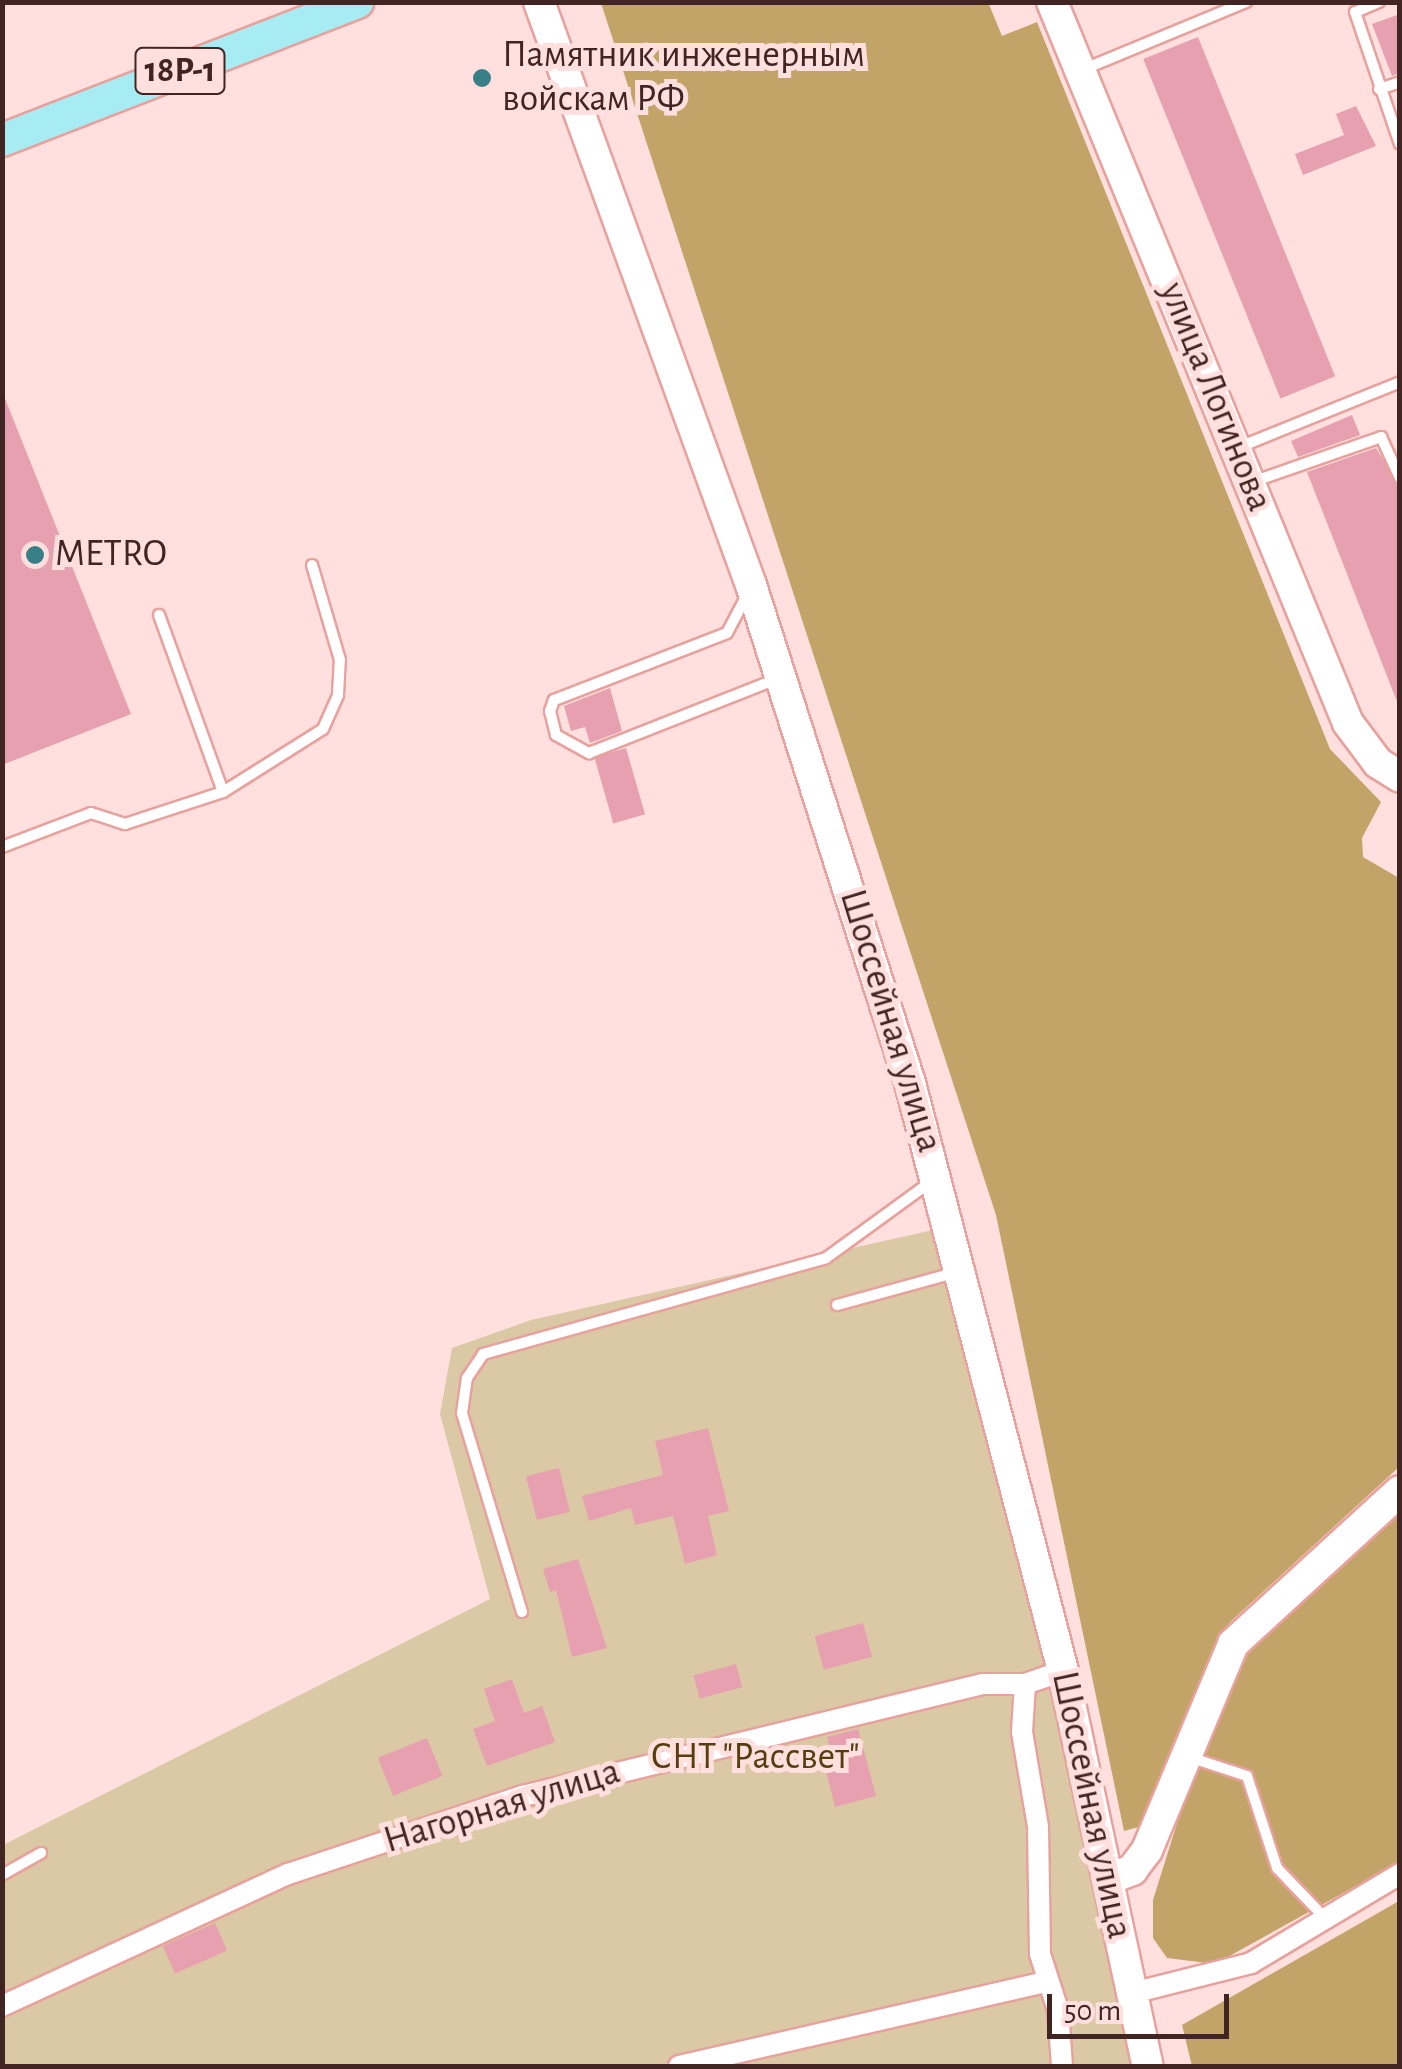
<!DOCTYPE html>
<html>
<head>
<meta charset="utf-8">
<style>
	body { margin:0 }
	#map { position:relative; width:1402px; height:2069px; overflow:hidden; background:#ffe0de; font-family:"Alegreya Sans",sans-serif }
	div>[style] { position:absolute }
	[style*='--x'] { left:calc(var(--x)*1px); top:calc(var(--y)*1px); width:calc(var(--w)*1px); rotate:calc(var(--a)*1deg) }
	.green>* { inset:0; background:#dbc8a4 }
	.forest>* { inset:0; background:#c3a468 }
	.building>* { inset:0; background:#e6a0b0; transform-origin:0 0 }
	.roads { filter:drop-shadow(2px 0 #e8a19c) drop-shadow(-2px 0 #e8a19c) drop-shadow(0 2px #e8a19c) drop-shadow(0 -2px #e8a19c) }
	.lane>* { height:10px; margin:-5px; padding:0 5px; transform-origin:5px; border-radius:5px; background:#fff }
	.street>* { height:20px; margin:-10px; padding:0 10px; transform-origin:10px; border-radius:10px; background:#fff }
	.secondary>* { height:30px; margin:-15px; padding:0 15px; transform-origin:15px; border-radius:15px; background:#fff }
	.primary>* { height:32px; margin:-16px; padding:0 16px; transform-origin:16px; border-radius:16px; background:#a8ecf3 }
	.dots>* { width:28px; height:28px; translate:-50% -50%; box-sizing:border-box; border:5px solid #ffe0de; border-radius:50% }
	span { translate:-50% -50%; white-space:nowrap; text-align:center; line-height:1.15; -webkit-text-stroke:10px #ffe0de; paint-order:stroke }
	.shield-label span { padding:2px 8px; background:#ffe0de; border:2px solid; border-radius:8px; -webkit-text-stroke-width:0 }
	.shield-label { font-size:35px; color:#412523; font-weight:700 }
	.poi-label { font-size:38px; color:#412523 }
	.left { translate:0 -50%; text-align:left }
	.street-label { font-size:38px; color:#412523 }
	.park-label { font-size:38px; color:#543e0d }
	.frame { position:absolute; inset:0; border:5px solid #412523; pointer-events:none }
	.scale { position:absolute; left:1047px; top:1994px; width:182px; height:45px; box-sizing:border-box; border:5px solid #412523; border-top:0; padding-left:12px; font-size:30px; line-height:35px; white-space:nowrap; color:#412523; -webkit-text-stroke:8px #ffe0de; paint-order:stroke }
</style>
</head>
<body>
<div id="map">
	<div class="green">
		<i style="clip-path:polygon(942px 1228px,1143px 2066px,3px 2066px,3px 1845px,490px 1599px,440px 1414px,452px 1348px,531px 1320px)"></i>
	</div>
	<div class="forest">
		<i style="clip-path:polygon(988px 2px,1002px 36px,1037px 22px,1330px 749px,1381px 802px,1362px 838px,1363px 857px,1399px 878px,1399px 1467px,1229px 1623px,1146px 1825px,1124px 1831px,996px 1215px,601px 3px)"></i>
		<i style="clip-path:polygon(1399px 1506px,1399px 1862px,1215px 1964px,1167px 1958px,1153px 1938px,1153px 1900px,1210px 1718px,1240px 1657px)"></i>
		<i style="clip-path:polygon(1399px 1901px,1399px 2066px,1192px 2066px,1182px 2025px)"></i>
	</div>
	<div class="building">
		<i style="clip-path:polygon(1400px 14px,1400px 73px,1392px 76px,1372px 24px)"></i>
		<i style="left:1198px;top:37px;width:366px;height:59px;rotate:68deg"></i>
		<i style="clip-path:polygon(1356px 106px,1376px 146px,1303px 175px,1295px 154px,1344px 135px,1336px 114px)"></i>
		<i style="clip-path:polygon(2px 391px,131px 714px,2px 765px)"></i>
		<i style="clip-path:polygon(1352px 415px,1360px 435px,1298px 457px,1291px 441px)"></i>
		<i style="clip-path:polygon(1376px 448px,1400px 487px,1398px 704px,1307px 472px)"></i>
		<i style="clip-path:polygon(610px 688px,622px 731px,590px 743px,585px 727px,571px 731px,564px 706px)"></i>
		<i style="left:626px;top:748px;width:69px;height:33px;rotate:74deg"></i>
		<i style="clip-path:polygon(708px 1428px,729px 1511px,708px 1516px,717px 1555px,685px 1564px,673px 1516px,635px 1525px,631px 1508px,589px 1521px,582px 1496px,663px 1475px,655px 1441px)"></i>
		<i style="left:559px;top:1468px;width:45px;height:34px;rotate:76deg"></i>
		<i style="clip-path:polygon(578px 1559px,607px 1648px,572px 1657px,556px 1590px,550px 1592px,543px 1569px)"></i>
		<i style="left:863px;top:1623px;width:35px;height:50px;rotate:75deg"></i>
		<i style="left:736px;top:1664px;width:24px;height:44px;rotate:75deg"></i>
		<i style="clip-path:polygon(512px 1679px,524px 1713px,542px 1706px,555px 1742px,487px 1766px,473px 1729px,495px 1721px,484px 1689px)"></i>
		<i style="clip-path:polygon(858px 1729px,876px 1796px,835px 1807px,826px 1771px,836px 1768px,827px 1737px)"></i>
		<i style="left:427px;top:1738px;width:41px;height:53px;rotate:68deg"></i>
		<i style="left:215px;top:1923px;width:30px;height:57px;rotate:66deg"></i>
	</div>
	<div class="roads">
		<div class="lane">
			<i style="--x:1379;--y:2;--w:26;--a:157"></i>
			<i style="--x:1355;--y:12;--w:139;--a:71.2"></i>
			<i style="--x:1082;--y:70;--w:178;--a:-22.5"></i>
			<i style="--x:1379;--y:89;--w:22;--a:-18"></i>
			<i style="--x:1237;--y:448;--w:176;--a:-22"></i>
			<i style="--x:1252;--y:482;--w:137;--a:-19.2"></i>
			<i style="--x:1381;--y:437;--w:45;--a:65.1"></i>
			<i style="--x:747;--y:595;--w:43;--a:117.8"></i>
			<i style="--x:727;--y:633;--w:186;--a:158.8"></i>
			<i style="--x:554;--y:700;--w:12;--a:110"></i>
			<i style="--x:550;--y:711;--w:25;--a:76"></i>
			<i style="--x:556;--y:735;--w:38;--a:29"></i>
			<i style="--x:589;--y:753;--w:204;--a:-21.5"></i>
			<i style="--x:159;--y:615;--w:188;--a:70.1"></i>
			<i style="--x:2;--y:847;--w:95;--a:-20.9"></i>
			<i style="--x:91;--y:813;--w:36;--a:18"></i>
			<i style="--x:125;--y:824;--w:103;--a:-18.1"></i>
			<i style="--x:223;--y:792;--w:118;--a:-32.2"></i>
			<i style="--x:323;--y:729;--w:37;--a:-66"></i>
			<i style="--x:338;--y:695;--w:35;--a:-87"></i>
			<i style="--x:340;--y:660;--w:99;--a:-106.4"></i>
			<i style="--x:837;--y:1305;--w:125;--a:-15.3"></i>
			<i style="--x:522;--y:1612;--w:208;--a:-106.8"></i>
			<i style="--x:462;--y:1413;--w:35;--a:-82"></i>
			<i style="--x:467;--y:1378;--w:29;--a:-56"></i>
			<i style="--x:483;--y:1354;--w:356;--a:-15.6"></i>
			<i style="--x:826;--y:1258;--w:131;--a:-36"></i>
			<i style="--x:1189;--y:1757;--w:61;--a:18.1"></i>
			<i style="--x:1247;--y:1776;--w:97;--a:71.9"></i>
			<i style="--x:1277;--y:1868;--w:69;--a:46.2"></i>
			<i style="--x:2;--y:1875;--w:45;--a:-29.4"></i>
		</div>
		<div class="street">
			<i style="--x:1025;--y:1684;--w:48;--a:93.6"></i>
			<i style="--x:1022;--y:1732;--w:96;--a:80.4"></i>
			<i style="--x:1038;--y:1827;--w:127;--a:89.1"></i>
			<i style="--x:1040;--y:1954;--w:59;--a:72.2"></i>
			<i style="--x:1058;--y:2010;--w:56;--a:85.9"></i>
			<i style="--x:1025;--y:1684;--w:40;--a:-18.9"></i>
			<i style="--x:1132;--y:1993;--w:123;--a:-14.1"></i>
			<i style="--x:1251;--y:1963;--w:174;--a:-30.9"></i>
			<i style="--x:2;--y:2006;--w:315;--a:-24.8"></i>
			<i style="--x:288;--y:1874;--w:248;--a:-18.4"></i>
			<i style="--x:523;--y:1796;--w:473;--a:-13.7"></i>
			<i style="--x:983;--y:1684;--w:42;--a:0"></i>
			<i style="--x:679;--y:2066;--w:376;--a:-12.9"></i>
		</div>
		<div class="secondary">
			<i style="--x:539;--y:2;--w:620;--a:70.02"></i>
			<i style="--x:751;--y:585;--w:523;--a:72.29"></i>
			<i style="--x:910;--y:1083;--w:608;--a:75.41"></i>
			<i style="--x:1063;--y:1671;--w:404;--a:77.9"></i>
			<i style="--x:1052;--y:2;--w:779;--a:67.68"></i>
			<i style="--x:1348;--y:723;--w:50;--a:53.1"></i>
			<i style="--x:1378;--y:763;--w:26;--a:32"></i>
			<i style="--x:1109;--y:1879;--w:25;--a:-21"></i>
			<i style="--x:1132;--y:1870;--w:25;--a:-53"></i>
			<i style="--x:1147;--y:1850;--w:223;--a:-67.3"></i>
			<i style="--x:1233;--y:1644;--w:226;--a:-42.5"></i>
		</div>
		<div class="primary">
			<i style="--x:2;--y:140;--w:381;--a:-21.2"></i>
		</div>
	</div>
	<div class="dots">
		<i style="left:482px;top:78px;background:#388087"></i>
		<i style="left:35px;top:555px;background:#388087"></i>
	</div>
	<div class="shield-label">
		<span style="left:180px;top:71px">18Р-1</span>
	</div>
	<div class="poi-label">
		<span class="left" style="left:502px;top:78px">Памятник инженерным<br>войскам РФ</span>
		<span class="left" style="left:55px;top:555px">METRO</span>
	</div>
	<div class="street-label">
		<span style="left:1215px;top:397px;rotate:68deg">улица Логинова</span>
		<span style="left:890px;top:1021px;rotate:73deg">Шоссейная улица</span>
		<span style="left:1091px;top:1805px;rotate:78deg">Шоссейная улица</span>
		<span style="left:502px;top:1807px;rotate:-17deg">Нагорная улица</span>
	</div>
	<div class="park-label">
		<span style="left:755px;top:1758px">СНТ "Рассвет"</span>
	</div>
	<div class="frame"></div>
	<div class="scale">50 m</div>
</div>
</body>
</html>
